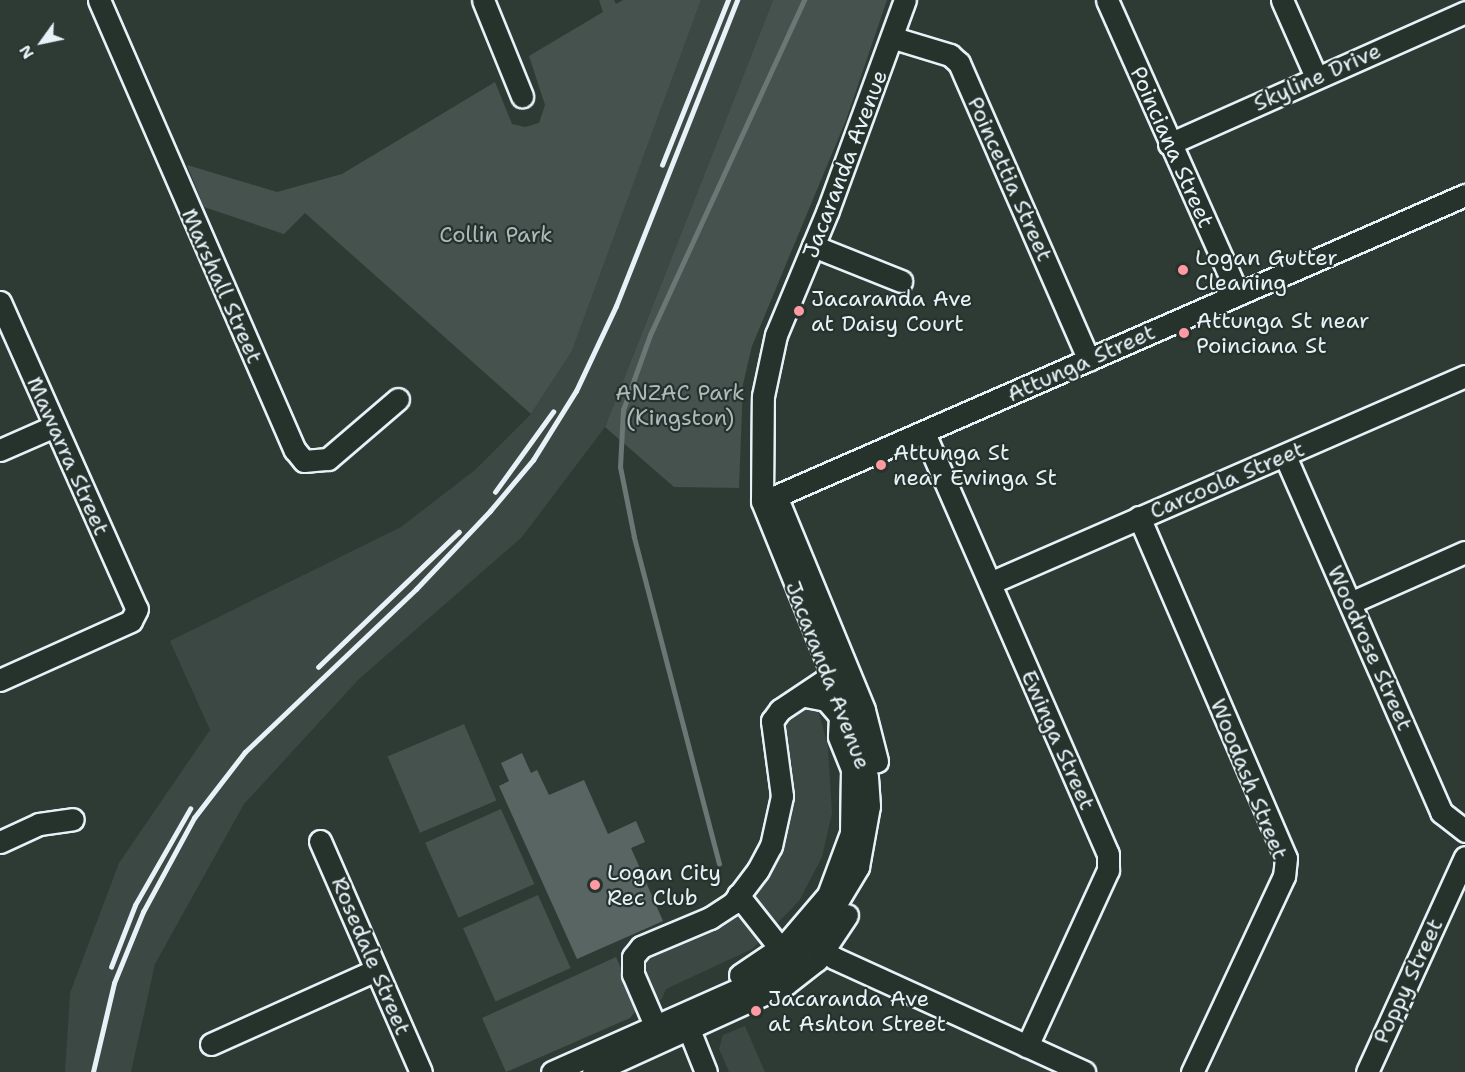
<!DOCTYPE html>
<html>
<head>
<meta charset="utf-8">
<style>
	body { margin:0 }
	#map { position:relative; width:1465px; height:1072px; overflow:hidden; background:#2e3b35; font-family:"Shantell Sans",sans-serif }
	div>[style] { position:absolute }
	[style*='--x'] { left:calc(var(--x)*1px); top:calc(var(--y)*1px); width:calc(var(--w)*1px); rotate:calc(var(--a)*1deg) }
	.built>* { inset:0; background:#3b4843 }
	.green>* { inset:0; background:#45524e; transform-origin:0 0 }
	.stream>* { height:4.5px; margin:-2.25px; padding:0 2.25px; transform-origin:2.25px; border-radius:2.25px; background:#6b7775 }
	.building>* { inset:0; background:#596563 }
	.roads { filter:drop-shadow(2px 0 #e8f1f8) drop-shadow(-2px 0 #e8f1f8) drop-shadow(0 2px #e8f1f8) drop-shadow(0 -2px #e8f1f8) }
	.minor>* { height:21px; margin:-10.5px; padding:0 10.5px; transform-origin:10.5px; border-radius:10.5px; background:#26332d }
	.rail>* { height:4.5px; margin:-2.25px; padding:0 2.25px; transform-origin:2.25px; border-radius:2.25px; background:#e8f1f8 }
	.dots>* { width:16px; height:16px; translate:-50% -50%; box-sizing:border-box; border:3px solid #26332d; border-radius:50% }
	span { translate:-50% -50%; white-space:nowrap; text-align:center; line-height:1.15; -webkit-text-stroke:4.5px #26332d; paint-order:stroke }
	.street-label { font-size:22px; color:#e8f1f8 }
	.park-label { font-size:22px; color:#afb9bc }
	.poi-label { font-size:22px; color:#e8f1f8 }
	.left { translate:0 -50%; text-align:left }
	.north { position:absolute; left:12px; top:12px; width:60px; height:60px; -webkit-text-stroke:4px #26332d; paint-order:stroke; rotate:237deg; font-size:16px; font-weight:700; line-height:24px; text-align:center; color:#e8f1f8 }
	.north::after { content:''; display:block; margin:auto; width:21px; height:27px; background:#e8f1f8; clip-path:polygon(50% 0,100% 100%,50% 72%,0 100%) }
</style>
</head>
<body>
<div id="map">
	<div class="built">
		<i style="clip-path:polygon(701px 0,773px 0,605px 427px,522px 537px,359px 679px,244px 804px,155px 964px,131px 1072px,65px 1072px,70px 993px,119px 863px,210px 730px,170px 641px,401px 527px,475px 470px,531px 414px,572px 351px)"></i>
		<i style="clip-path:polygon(817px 706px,828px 747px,832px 813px,822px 857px,799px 901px,752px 949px,666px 989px,662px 999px,655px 1002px,642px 977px,649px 956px,689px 938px,779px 849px,792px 801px,792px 764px,781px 731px,785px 719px,797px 710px)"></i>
		<i style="clip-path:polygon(745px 1026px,765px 1072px,729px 1072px,719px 1049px,723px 1035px)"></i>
	</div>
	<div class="green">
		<i style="clip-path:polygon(599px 0,614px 0,616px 4px,623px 0,701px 0,572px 351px,531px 414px,305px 213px,284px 234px,204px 207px,187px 165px,277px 192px,342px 174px,495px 82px,512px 124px,525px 127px,539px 123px,545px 105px,529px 56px,603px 12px)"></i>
		<i style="clip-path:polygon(773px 0,887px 0,846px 120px,752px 346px,743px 384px,739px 488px,674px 487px,605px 427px)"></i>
		<i style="left:464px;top:724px;width:83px;height:83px;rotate:67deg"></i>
		<i style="left:501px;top:809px;width:82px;height:83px;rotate:66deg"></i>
		<i style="left:538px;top:895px;width:80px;height:82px;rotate:66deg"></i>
		<i style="clip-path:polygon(616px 957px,638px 1008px,630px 1018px,506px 1072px,482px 1018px)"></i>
	</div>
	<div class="stream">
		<i style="--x:719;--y:864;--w:338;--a:-104.6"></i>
		<i style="--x:634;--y:537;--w:71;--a:-101.3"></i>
		<i style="--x:620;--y:467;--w:57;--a:-87"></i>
		<i style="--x:623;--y:410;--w:80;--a:-70.2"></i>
		<i style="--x:650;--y:335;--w:369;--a:-65.3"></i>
	</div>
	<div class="building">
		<i style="clip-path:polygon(522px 753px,531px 773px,537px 770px,549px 795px,584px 780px,608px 834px,636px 821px,645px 842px,631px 848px,663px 921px,577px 959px,499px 786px,509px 781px,501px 763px)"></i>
	</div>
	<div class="roads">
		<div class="minor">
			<i style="--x:99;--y:0;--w:491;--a:66.5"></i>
			<i style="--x:295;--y:450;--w:14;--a:51"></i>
			<i style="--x:304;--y:461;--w:24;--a:-5"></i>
			<i style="--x:328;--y:459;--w:92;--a:-40.6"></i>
			<i style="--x:483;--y:0;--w:104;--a:67.9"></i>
			<i style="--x:1107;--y:0;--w:322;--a:66"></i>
			<i style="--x:1282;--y:0;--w:84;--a:66.2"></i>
			<i style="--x:894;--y:38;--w:59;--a:16.9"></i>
			<i style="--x:950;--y:55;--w:12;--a:42"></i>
			<i style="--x:959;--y:63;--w:324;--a:66.4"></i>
			<i style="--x:1169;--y:144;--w:324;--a:-24"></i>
			<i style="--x:813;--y:246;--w:95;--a:21.7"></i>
			<i style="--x:0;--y:302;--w:336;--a:66"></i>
			<i style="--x:137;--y:609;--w:13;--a:117"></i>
			<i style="--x:131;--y:621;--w:144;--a:155.8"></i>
			<i style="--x:924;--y:433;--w:459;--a:66.4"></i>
			<i style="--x:1108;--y:854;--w:16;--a:90"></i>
			<i style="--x:1108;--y:870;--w:194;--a:114.7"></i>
			<i style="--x:0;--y:450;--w:60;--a:-23.6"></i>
			<i style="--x:1285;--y:456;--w:389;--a:66.3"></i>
			<i style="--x:1441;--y:812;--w:31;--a:38"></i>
			<i style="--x:776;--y:496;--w:231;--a:67.6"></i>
			<i style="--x:864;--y:710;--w:53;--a:75.7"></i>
			<i style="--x:765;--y:501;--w:764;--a:-23.61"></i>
			<i style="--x:1139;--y:517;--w:371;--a:66.7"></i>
			<i style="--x:1286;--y:858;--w:18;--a:96"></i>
			<i style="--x:1284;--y:876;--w:217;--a:115.1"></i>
			<i style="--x:990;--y:583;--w:518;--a:-23.55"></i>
			<i style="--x:1350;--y:603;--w:126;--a:-23.9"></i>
			<i style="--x:320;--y:841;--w:252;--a:66.4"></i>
			<i style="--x:0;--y:842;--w:43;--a:-24.8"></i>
			<i style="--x:39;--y:824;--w:34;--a:-8"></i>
			<i style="--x:738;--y:895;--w:66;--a:51.7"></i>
			<i style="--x:812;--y:943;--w:27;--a:34"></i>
			<i style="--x:834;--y:958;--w:275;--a:24.5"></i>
			<i style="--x:740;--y:975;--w:55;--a:-34"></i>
			<i style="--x:786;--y:944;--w:65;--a:-49.4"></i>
			<i style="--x:828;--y:895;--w:66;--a:-69.6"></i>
			<i style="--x:851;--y:833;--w:64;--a:-89.1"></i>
			<i style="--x:852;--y:769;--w:35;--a:-112"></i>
			<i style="--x:839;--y:736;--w:20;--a:-87"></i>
			<i style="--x:840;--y:716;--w:21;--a:-131"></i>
			<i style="--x:826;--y:700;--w:21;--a:-169"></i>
			<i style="--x:684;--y:1017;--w:59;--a:68.2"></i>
			<i style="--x:661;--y:1039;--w:71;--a:-113.3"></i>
			<i style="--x:633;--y:974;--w:17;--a:-90"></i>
			<i style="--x:633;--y:957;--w:13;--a:-51"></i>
			<i style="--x:641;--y:947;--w:75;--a:-22.8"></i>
			<i style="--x:710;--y:918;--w:27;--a:-33"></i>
			<i style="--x:733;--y:903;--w:41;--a:-52.9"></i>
			<i style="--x:758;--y:870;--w:27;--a:-62"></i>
			<i style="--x:771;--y:846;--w:51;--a:-77.6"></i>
			<i style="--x:782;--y:796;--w:76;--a:-97.6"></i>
			<i style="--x:772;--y:721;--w:14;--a:-54"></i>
			<i style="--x:780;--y:710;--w:54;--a:-33.7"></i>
			<i style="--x:825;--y:680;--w:19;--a:-62"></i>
			<i style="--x:211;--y:1044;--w:181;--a:-24.2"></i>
			<i style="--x:552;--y:1072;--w:218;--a:-23.9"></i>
			<i style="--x:751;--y:984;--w:34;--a:-34"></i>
			<i style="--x:779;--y:965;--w:54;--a:-40.5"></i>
			<i style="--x:820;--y:930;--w:74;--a:-58.9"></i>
			<i style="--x:858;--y:867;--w:62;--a:-79.8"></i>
			<i style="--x:869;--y:806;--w:29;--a:-94"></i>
			<i style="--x:867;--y:777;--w:67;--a:-106.5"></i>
			<i style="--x:848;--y:713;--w:229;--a:-112.1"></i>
			<i style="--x:762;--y:501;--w:105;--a:-89.5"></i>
			<i style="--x:763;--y:396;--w:62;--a:-78"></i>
			<i style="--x:776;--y:335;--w:135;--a:-67.4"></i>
			<i style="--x:828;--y:210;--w:224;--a:-69.9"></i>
			<i style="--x:593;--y:1072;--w:212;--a:-24.5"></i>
			<i style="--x:786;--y:984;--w:39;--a:-38"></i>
			<i style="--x:817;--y:960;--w:54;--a:-56.3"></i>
			<i style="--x:1367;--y:1072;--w:236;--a:-65.5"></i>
		</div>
	</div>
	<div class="rail">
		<i style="--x:662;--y:165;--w:178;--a:-68.2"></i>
		<i style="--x:495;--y:492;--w:99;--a:-54.1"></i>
		<i style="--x:318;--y:667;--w:195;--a:-43.8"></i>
		<i style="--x:111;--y:967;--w:66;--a:-68.8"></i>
		<i style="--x:135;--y:905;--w:111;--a:-60.2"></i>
		<i style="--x:93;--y:1072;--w:91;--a:-76.7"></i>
		<i style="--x:114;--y:983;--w:77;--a:-67.8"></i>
		<i style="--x:143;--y:912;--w:107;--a:-61.5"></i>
		<i style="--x:194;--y:818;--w:83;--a:-52.3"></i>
		<i style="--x:245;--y:752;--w:236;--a:-43.6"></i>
		<i style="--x:416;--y:589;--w:108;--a:-46.5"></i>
		<i style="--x:490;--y:511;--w:67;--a:-49.9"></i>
		<i style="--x:533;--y:460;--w:81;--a:-58.1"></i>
		<i style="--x:576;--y:391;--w:94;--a:-64.8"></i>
		<i style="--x:616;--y:306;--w:329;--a:-68.4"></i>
	</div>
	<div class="dots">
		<i style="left:1183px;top:270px;background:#ff9aa2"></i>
		<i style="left:799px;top:311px;background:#ff9aa2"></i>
		<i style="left:1184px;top:333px;background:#ff9aa2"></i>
		<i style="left:881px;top:465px;background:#ff9aa2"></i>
		<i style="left:595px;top:885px;background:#ff9aa2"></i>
		<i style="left:756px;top:1011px;background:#ff9aa2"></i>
	</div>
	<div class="street-label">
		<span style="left:1317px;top:77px;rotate:-24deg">Skyline Drive</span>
		<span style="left:1172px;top:147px;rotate:66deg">Poinciana Street</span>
		<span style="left:845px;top:164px;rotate:-69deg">Jacaranda Avenue</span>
		<span style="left:1010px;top:179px;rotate:66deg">Poincettia Street</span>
		<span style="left:222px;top:286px;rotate:66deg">Marshall Street</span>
		<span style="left:1081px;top:363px;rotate:-24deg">Attunga Street</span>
		<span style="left:68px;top:456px;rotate:66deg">Mawarra Street</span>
		<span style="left:1227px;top:480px;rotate:-23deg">Carcoola Street</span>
		<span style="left:1370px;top:648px;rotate:66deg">Woodrose Street</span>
		<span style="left:828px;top:675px;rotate:69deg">Jacaranda Avenue</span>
		<span style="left:1058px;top:740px;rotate:66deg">Ewinga Street</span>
		<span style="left:1249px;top:779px;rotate:68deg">Woodash Street</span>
		<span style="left:371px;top:956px;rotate:67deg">Rosedale Street</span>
		<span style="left:1408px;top:981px;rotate:-65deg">Poppy Street</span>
	</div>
	<div class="park-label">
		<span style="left:496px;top:235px">Collin Park</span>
		<span style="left:680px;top:405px">ANZAC Park<br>(Kingston)</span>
	</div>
	<div class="poi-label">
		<span class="left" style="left:1195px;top:270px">Logan Gutter<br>Cleaning</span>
		<span class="left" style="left:811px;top:311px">Jacaranda Ave<br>at Daisy Court</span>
		<span class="left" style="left:1196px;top:333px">Attunga St near<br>Poinciana St</span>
		<span class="left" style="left:893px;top:465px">Attunga St<br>near Ewinga St</span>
		<span class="left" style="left:607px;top:885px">Logan City<br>Rec Club</span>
		<span class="left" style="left:768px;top:1011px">Jacaranda Ave<br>at Ashton Street</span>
	</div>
	<div class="north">N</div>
</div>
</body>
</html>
